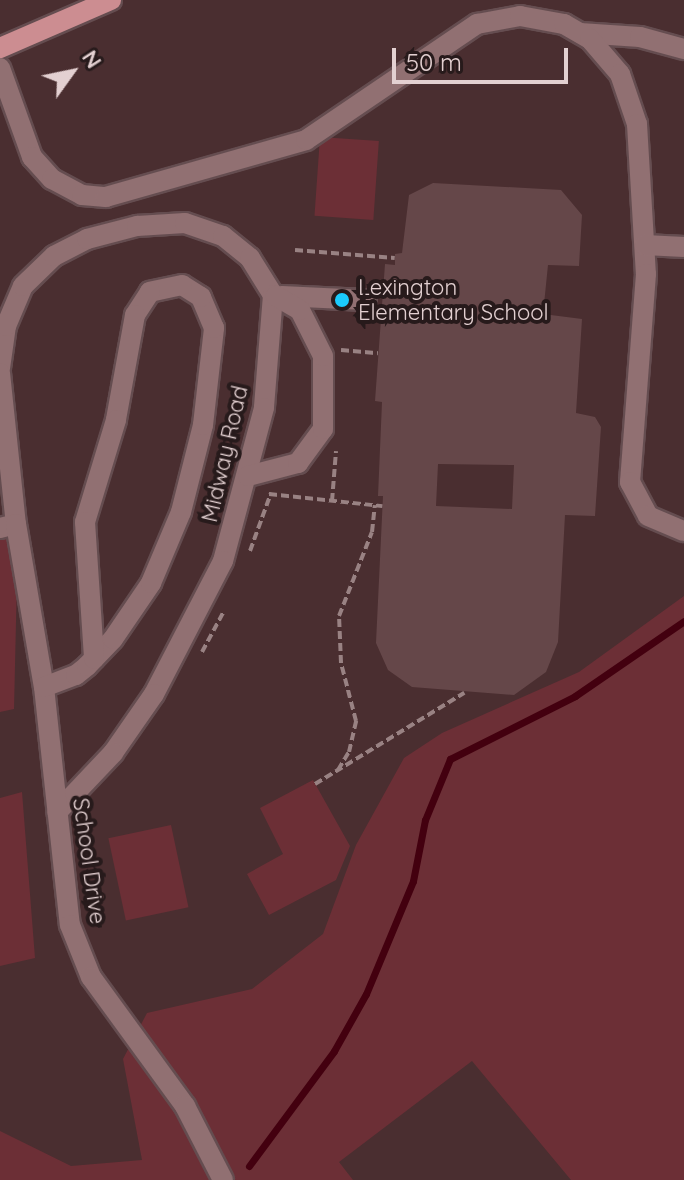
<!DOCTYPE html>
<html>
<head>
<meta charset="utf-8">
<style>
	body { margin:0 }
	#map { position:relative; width:684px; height:1180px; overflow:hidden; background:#4a2e30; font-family:Quicksand,sans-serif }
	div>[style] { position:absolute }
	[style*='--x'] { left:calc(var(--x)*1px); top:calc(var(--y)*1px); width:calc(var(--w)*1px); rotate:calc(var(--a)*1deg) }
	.green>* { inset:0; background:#6c2f36; transform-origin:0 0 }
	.stream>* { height:7px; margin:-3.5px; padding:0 3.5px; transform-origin:3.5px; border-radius:3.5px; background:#43000f }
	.building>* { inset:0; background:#654749 }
	.path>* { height:4px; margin-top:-2px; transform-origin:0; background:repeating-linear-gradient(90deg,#998283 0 8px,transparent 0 12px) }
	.roads { filter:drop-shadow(2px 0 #654d50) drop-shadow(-2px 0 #654d50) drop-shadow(0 2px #654d50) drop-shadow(0 -2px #654d50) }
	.minor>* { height:20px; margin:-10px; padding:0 10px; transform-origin:10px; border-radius:10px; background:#917072 }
	.major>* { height:20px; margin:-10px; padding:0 10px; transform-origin:10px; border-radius:10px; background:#cc8d91 }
	.dots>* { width:22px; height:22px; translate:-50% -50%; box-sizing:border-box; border:4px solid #271a1b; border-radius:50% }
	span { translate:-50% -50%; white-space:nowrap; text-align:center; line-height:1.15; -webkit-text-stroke:8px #271a1b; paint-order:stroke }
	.poi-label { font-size:22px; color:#e3d0d1 }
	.left { translate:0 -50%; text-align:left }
	.street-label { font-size:22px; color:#e3d0d1 }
	.north { position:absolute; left:32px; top:32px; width:80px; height:80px; -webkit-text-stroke:6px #271a1b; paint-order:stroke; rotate:57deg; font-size:22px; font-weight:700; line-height:32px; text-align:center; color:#e3d0d1 }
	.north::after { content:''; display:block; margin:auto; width:28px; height:36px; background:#e3d0d1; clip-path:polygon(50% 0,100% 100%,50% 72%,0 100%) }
	.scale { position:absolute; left:392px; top:48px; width:176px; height:36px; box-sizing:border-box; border:4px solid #e3d0d1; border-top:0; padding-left:10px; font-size:24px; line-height:28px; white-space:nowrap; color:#e3d0d1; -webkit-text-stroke:6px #271a1b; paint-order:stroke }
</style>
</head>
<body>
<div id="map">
	<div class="green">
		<i style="left:320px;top:137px;width:59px;height:79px;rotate:4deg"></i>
		<i style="clip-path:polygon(18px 534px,14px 709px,0 712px,0 536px)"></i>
		<i style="clip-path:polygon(684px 596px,684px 1180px,571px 1180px,472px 1061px,339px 1162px,353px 1180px,0 1180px,0 1131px,71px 1166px,142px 1160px,123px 1059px,147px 1013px,252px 989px,323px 934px,356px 845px,404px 758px,442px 733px,579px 672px)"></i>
		<i style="clip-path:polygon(313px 780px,350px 846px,336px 880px,269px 915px,247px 874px,283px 854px,260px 808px)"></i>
		<i style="clip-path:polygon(22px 792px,35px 958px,0 966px,0 798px)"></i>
		<i style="left:171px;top:825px;width:84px;height:64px;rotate:78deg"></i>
	</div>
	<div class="stream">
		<i style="--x:249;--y:1166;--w:143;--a:-53.5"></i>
		<i style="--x:334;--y:1051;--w:65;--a:-60.7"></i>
		<i style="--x:366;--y:994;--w:122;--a:-67.4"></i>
		<i style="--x:413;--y:881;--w:62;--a:-78.9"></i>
		<i style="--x:425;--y:820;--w:66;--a:-67.7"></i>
		<i style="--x:450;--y:759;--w:140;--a:-26.7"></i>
		<i style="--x:575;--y:696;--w:132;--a:-34.5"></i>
	</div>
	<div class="building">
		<i style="clip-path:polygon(evenodd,433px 183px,561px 190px,582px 215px,579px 266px,548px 265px,543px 314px,582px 319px,576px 413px,595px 417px,601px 427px,595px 516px,565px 515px,558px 642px,546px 672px,514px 695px,412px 687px,388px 670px,376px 643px,383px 496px,378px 496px,382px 402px,375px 401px,385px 264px,395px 265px,395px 254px,402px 253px,409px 195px,433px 183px,438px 464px,514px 465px,512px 509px,436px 506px,438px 464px)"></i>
	</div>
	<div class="path">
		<i style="--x:295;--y:250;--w:100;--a:4.6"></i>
		<i style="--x:341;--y:350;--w:37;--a:5"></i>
		<i style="--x:269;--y:494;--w:114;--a:6.1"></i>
		<i style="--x:332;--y:501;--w:50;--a:-85.4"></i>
		<i style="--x:250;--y:551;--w:62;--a:-70.1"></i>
		<i style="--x:202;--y:652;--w:47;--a:-61.8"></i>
		<i style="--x:338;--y:770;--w:21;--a:-59"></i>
		<i style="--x:349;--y:752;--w:32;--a:-77"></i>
		<i style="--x:356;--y:721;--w:60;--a:-104.5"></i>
		<i style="--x:341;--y:663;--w:47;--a:-92.4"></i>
		<i style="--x:339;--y:616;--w:90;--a:-68.6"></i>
		<i style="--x:372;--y:532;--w:27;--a:-84"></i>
		<i style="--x:315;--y:784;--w:175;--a:-31.4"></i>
	</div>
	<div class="roads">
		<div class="minor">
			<i style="--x:580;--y:33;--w:60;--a:3.8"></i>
			<i style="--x:640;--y:37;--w:46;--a:15.3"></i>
			<i style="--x:0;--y:68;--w:95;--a:70.2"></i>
			<i style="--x:32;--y:157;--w:30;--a:48"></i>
			<i style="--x:52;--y:179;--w:34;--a:28"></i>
			<i style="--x:82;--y:195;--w:24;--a:5"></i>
			<i style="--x:106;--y:197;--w:208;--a:-15.9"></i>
			<i style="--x:306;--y:140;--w:207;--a:-34.2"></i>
			<i style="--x:477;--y:24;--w:44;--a:-10.5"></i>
			<i style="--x:520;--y:16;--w:45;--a:10.3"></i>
			<i style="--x:564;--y:24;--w:30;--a:30"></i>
			<i style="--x:590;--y:39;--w:46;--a:49.4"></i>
			<i style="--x:620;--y:74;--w:53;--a:71.2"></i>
			<i style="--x:637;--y:124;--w:150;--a:86.6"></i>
			<i style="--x:646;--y:274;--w:209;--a:94.4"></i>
			<i style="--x:630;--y:482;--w:38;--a:62"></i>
			<i style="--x:648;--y:516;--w:39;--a:23"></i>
			<i style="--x:645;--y:245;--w:39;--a:3"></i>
			<i style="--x:281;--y:296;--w:85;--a:2.7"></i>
			<i style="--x:0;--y:368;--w:42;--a:-81.9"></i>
			<i style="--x:6;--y:326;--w:43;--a:-67"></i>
			<i style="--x:23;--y:286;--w:43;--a:-44.1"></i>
			<i style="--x:54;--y:256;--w:37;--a:-27"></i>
			<i style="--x:87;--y:239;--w:52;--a:-14.6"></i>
			<i style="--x:137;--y:226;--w:48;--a:-3.6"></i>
			<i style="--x:185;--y:223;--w:40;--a:18.9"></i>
			<i style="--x:223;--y:236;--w:35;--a:39"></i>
			<i style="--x:250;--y:258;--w:44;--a:58.1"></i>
			<i style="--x:273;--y:295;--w:113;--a:94.6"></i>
			<i style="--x:264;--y:408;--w:158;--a:105"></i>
			<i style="--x:223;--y:561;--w:150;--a:117.4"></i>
			<i style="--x:154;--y:694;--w:72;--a:124.8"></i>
			<i style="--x:113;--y:753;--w:81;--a:133.5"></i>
			<i style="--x:0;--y:373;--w:152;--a:84"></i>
			<i style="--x:248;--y:476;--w:52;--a:-14.6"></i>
			<i style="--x:298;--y:463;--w:42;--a:-53.7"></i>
			<i style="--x:323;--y:429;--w:73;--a:-90"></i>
			<i style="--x:323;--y:356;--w:51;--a:-116.6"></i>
			<i style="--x:300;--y:310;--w:28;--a:-150"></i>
			<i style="--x:0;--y:528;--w:16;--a:-14"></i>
			<i style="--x:16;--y:524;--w:165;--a:80.3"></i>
			<i style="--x:44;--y:687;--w:239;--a:83.8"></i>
			<i style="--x:70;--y:925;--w:56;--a:68"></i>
			<i style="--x:91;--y:977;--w:160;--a:53.9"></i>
			<i style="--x:185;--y:1106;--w:83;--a:62.8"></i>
			<i style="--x:44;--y:687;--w:34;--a:-21"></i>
			<i style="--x:76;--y:675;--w:14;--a:-39"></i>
			<i style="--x:87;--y:666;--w:37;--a:-46"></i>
			<i style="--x:113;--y:639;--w:68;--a:-55.8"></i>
			<i style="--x:151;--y:583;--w:77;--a:-67.1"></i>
			<i style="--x:181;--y:512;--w:90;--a:-75.8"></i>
			<i style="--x:203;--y:425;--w:98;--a:-83.5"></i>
			<i style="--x:214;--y:328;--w:34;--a:-113"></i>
			<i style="--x:201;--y:297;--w:22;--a:-148"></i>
			<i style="--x:182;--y:285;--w:33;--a:168"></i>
			<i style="--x:150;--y:292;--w:27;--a:123"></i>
			<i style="--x:135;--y:315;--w:107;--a:100.3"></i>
			<i style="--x:116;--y:420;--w:107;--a:106.9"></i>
			<i style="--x:85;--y:522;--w:137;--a:86.2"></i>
		</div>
		<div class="major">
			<i style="--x:0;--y:48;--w:121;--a:-23.4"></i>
		</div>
	</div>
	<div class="dots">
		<i style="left:342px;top:300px;background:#1bcafc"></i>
	</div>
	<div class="poi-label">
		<span class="left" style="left:358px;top:300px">Lexington<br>Elementary School</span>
	</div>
	<div class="street-label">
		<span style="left:225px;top:454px;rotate:-77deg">Midway Road</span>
		<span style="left:89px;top:861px;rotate:82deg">School Drive</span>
	</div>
	<div class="north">N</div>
	<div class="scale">50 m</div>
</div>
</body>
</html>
